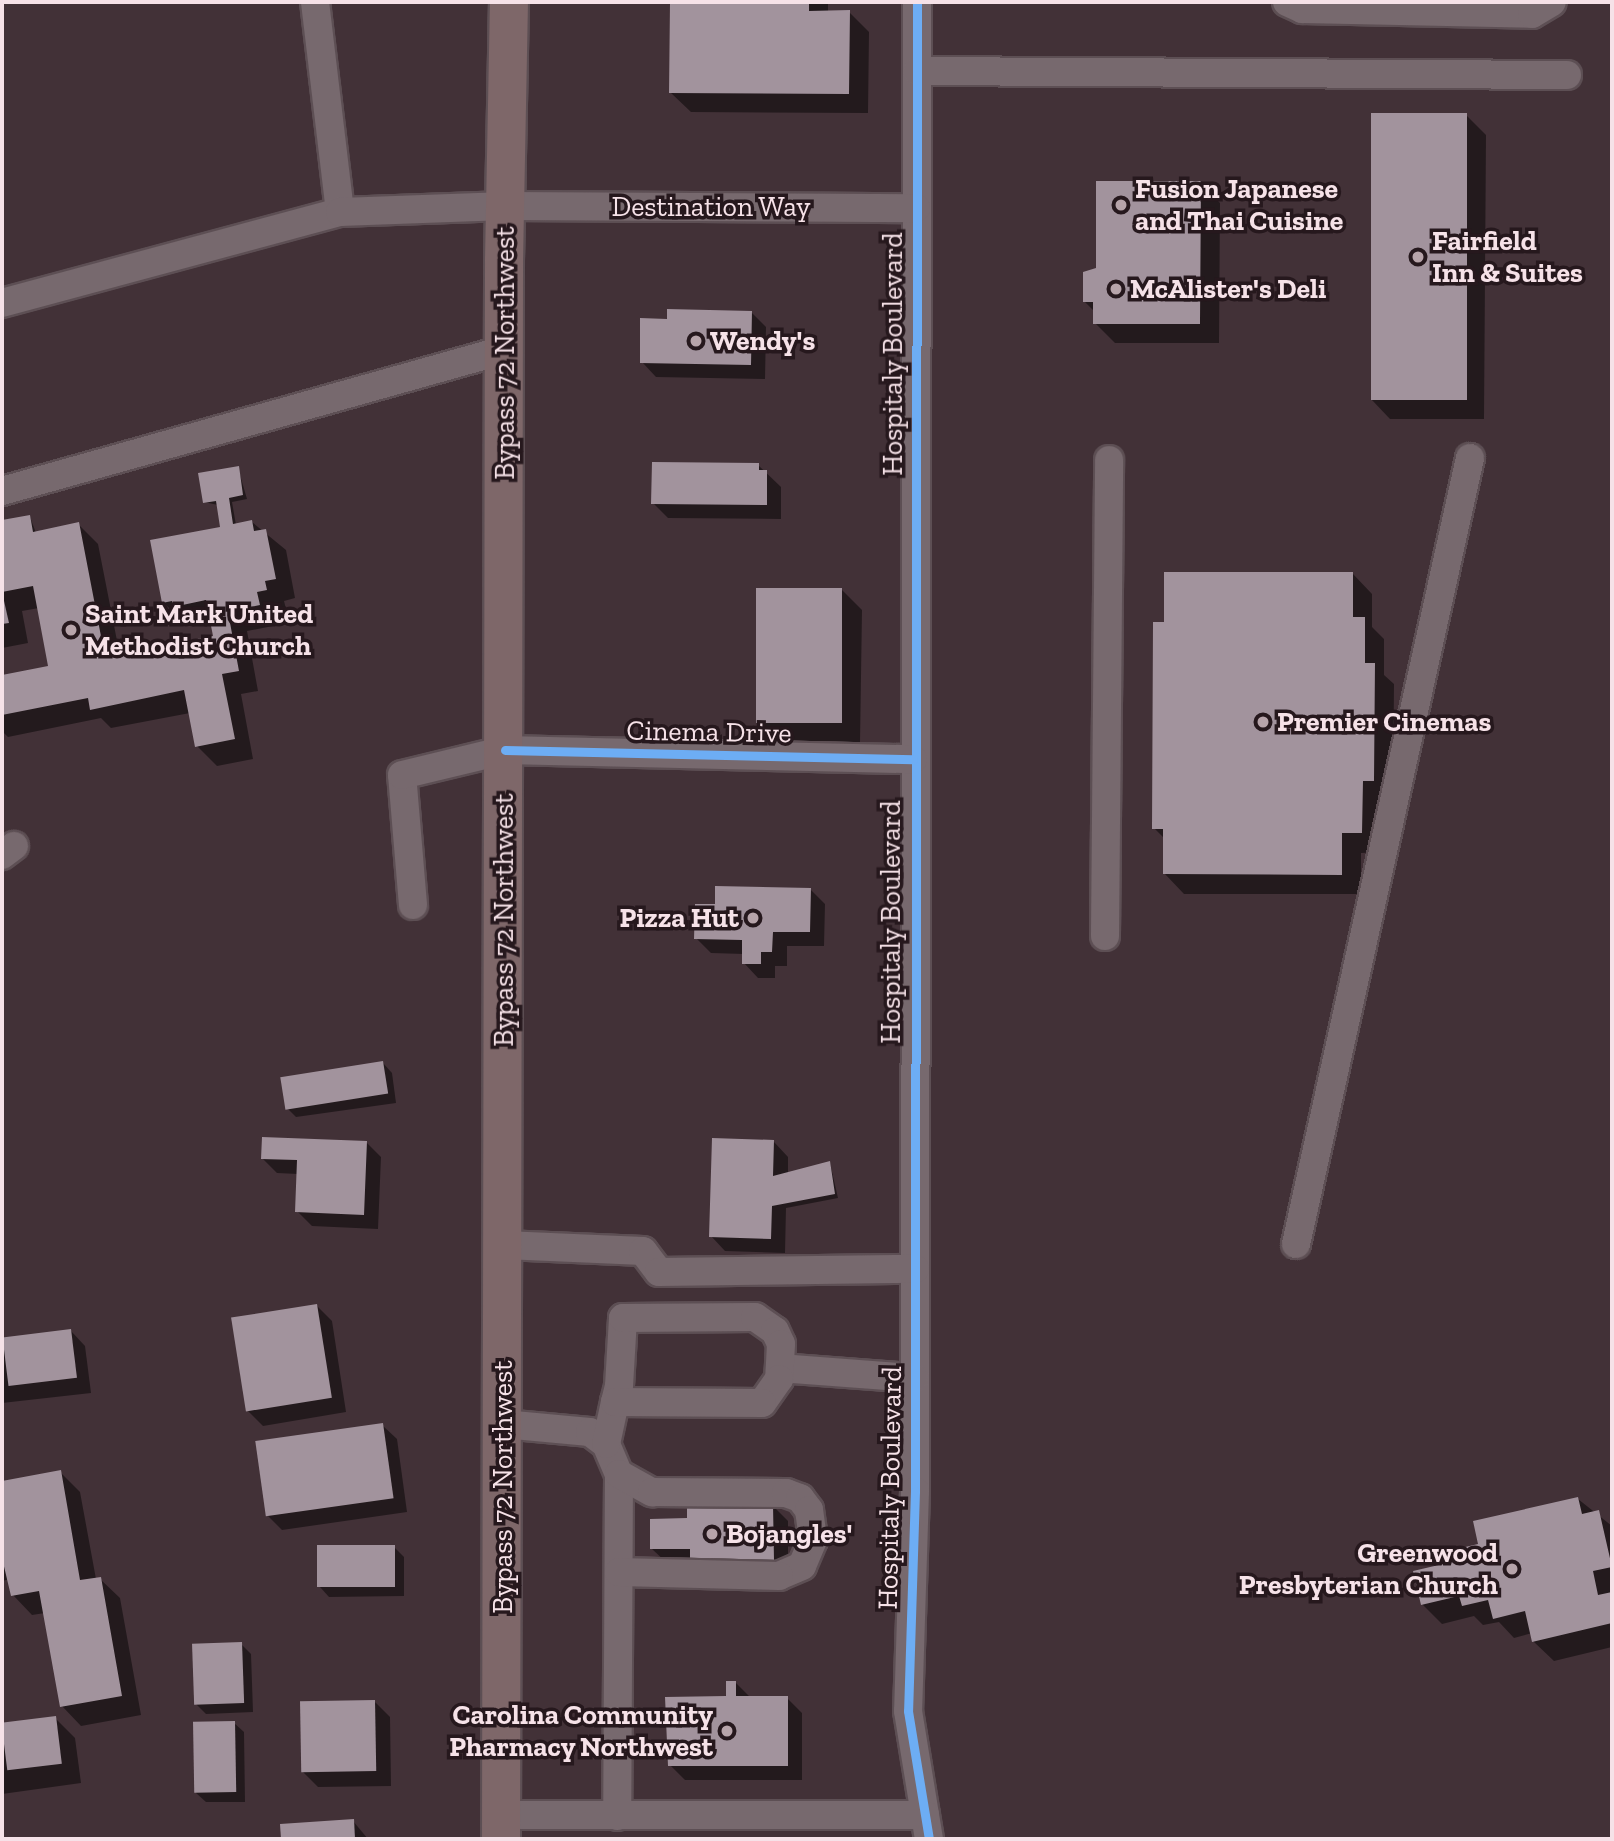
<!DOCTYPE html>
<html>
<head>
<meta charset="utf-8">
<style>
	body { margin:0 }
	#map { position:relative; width:1614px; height:1841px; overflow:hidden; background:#423137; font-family:"Zilla Slab",serif }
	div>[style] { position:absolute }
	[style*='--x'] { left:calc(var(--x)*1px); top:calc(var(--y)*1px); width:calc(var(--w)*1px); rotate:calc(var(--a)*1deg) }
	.shadow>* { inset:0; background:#0007 }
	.building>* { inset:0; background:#a2939d; transform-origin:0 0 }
	.roads { filter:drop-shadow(2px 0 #5d4f54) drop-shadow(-2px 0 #5d4f54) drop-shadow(0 2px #5d4f54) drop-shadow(0 -2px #5d4f54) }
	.minor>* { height:28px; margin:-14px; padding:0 14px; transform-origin:14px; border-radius:14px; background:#77696e }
	.highway>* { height:38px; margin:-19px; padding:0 19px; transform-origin:19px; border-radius:19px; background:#7e6769 }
	.cycleway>* { height:9px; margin:-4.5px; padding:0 4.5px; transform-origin:4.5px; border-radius:4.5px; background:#6dadf4 }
	.dots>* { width:19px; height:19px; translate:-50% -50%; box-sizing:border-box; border:4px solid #26181d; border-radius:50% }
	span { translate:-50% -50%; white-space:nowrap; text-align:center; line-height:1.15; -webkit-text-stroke:7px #26181d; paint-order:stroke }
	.poi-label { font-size:28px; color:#f6e2e8; font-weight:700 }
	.left { translate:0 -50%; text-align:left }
	.right { translate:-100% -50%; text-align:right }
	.street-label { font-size:28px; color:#f6e2e8 }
	.frame { position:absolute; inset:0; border:4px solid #f6e2e8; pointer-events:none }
</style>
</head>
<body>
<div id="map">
	<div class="shadow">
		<i style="clip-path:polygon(672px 2px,828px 2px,828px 12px,849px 12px,869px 32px,868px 113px,691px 112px,671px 93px)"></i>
		<i style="clip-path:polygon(1466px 115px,1486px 135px,1484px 419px,1390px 419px,1371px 399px)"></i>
		<i style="clip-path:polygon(1200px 183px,1220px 203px,1219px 343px,1115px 343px,1095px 323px,1095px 312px,1085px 302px,1098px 270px)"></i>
		<i style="clip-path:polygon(751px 312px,766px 327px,765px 379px,656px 377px,642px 362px,668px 321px)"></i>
		<i style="clip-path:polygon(758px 465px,781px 487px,781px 519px,668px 518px,653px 503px)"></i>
		<i style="clip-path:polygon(238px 468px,247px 499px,232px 502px,236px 525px,252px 522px,286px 550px,295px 598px,284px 601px,286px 609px,275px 612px,278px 625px,247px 631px,258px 691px,241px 694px,253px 759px,217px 766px,197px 746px,190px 713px,111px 728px,101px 718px,8px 737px,2px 731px,2px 677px,50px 667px,39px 608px,22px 611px,28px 643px,2px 648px,2px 522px,30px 517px,36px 533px,78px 524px,98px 544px,120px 656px,215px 637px,212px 622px,183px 622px,163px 602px,222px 528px,218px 505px,204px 502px)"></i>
		<i style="clip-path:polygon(1353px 574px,1372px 594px,1372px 627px,1384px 639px,1384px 675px,1394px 684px,1393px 800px,1382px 852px,1361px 853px,1361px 894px,1184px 894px,1165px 874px,1165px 839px,1154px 828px,1166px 624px)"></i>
		<i style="clip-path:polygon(842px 590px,862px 610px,860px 743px,776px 742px,757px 723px)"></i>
		<i style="clip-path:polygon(810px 889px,825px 904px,824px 946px,787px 946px,787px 966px,775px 966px,775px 978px,758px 978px,744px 963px,744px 954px,711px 953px,696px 938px,717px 906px)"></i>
		<i style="clip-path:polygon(383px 1063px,392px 1073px,396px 1103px,296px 1117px,286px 1107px)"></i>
		<i style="clip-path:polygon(366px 1142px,381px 1157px,378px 1229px,312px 1226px,297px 1211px,298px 1174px,277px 1173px,262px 1158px)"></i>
		<i style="clip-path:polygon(774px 1142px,788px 1157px,788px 1174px,830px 1163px,838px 1198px,786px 1208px,785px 1253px,725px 1251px,711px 1236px)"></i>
		<i style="clip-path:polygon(317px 1306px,332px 1321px,346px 1412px,263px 1426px,248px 1411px)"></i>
		<i style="clip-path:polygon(71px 1331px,85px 1346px,91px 1393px,2px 1403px,2px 1339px)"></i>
		<i style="clip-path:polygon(382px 1425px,397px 1439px,407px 1512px,282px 1530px,267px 1515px)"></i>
		<i style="clip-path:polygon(60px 1472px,80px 1492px,96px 1579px,100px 1579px,120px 1598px,141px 1715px,81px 1726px,62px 1706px,45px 1613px,32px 1615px,13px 1595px,10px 1579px,2px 1581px,2px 1483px)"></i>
		<i style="clip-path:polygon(1578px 1499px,1612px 1526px,1612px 1647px,1554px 1661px,1534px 1642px,1532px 1633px,1514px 1638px,1499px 1622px,1483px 1625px,1474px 1616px,1442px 1624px,1422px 1604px,1457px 1562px,1481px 1545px)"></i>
		<i style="clip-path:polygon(773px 1506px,788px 1521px,788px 1575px,667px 1563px,652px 1549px,689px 1520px)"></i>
		<i style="clip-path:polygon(394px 1547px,404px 1557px,404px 1596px,329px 1597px,320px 1587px)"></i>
		<i style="clip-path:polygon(241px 1644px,251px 1654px,253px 1712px,206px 1714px,196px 1704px)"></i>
		<i style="clip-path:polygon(736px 1683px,751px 1698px,787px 1698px,802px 1713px,802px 1780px,685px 1780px,670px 1765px)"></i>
		<i style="clip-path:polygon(375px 1702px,390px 1717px,391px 1786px,318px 1787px,303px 1772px)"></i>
		<i style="clip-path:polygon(55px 1718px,75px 1738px,81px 1783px,2px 1794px,2px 1725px)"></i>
		<i style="clip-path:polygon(234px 1723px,244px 1732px,245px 1802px,206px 1802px,196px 1793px)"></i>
		<i style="clip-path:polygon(353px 1821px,368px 1839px,283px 1839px,282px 1825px)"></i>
	</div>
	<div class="building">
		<i style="clip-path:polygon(670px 2px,809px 2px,809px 11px,850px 10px,849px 94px,669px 93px)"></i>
		<i style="left:1371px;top:113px;width:96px;height:287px"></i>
		<i style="clip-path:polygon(1096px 181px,1201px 181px,1200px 324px,1093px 324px,1093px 302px,1083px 302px,1083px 272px,1096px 268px)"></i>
		<i style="clip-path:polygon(667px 309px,752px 311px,751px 365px,640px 363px,640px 318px,667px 319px)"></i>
		<i style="clip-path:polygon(652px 462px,759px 463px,759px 470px,767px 470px,767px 505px,651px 504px)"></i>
		<i style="clip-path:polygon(239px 466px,243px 495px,229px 498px,233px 524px,252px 520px,254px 531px,266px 529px,276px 579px,265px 581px,267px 590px,257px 592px,260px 605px,228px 612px,239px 671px,222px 674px,235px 739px,195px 747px,184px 690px,90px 710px,88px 698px,2px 715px,2px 675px,48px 666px,33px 586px,2px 592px,2px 520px,30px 515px,33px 532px,79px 522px,105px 657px,213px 636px,206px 600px,173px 607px,172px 601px,162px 603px,150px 540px,220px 527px,216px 501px,203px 503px,198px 473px)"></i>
		<i style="clip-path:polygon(1164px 572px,1353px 572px,1353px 617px,1365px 617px,1365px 663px,1375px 663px,1374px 781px,1363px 781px,1362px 833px,1342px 833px,1342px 875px,1163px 874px,1163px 829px,1152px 829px,1153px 622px,1164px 622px)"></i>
		<i style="left:756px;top:588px;width:86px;height:135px"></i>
		<i style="clip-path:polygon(2px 592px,9px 623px,2px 624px)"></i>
		<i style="clip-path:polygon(715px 886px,811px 888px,810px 932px,773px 932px,772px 952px,761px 952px,761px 964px,742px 964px,742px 940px,694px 939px,695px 904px,715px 904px)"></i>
		<i style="left:383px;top:1061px;width:33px;height:104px;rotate:81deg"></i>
		<i style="clip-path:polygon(262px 1137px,367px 1141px,364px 1215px,295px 1212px,297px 1160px,261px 1159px)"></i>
		<i style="clip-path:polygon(712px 1138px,774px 1140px,773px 1176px,830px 1161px,835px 1194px,772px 1206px,771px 1239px,709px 1237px)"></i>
		<i style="left:317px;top:1304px;width:95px;height:87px;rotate:81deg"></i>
		<i style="left:71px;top:1329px;width:49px;height:69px;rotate:83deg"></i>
		<i style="left:383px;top:1423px;width:76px;height:129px;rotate:82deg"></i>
		<i style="clip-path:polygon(61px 1470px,80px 1580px,101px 1577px,122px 1696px,60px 1707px,39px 1591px,11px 1596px,2px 1558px,2px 1481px)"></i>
		<i style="clip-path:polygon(1578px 1497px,1582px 1514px,1599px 1510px,1612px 1567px,1593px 1571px,1598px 1595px,1612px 1592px,1612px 1623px,1532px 1642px,1525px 1611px,1493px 1619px,1488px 1600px,1462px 1606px,1459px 1596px,1421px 1605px,1413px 1571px,1456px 1561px,1457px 1549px,1478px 1544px,1473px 1521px)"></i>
		<i style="clip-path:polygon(773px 1504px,774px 1560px,690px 1561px,690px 1549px,650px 1549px,650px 1519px,687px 1518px,687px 1506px)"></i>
		<i style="left:395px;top:1545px;width:42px;height:78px;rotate:90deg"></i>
		<i style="left:242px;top:1642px;width:61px;height:50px;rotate:88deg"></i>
		<i style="clip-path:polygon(726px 1681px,736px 1681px,736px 1696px,788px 1696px,788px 1766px,668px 1766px,665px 1697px,726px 1696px)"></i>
		<i style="left:375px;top:1700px;width:71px;height:75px;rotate:89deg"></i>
		<i style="left:56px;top:1716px;width:48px;height:55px;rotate:83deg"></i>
		<i style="left:235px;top:1721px;width:71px;height:42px;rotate:89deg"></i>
		<i style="clip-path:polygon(354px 1819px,355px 1839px,281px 1839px,280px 1824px)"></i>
	</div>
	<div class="roads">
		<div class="minor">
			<i style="--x:315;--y:2;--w:211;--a:83.2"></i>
			<i style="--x:917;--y:2;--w:1489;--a:90.08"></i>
			<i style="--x:915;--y:1491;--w:220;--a:91.8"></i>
			<i style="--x:908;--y:1711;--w:130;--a:80.7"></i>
			<i style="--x:1287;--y:2;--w:17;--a:25"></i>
			<i style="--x:1302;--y:9;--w:230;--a:1.2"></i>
			<i style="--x:1532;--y:14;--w:23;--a:-31"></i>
			<i style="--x:917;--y:71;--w:650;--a:0.35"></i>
			<i style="--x:2;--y:303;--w:350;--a:-15.1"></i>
			<i style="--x:340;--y:212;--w:166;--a:-2.1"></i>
			<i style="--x:506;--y:206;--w:410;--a:0.3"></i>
			<i style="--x:2;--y:491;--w:521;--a:-15.69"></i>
			<i style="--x:2;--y:855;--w:15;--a:-37"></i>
			<i style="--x:413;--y:905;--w:130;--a:-94.8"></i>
			<i style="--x:402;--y:775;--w:106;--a:-13.6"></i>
			<i style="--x:505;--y:750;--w:408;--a:1.3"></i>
			<i style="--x:1105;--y:936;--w:476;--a:-89.5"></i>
			<i style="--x:1296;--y:1244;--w:805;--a:-77.52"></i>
			<i style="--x:504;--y:1245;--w:139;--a:2.5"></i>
			<i style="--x:643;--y:1251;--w:26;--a:53"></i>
			<i style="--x:659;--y:1272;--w:256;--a:-0.7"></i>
			<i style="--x:780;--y:1368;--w:134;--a:4.3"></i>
			<i style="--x:503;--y:1424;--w:87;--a:5.3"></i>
			<i style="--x:590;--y:1432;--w:20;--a:37"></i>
			<i style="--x:606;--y:1444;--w:33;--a:67"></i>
			<i style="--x:619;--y:1474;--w:342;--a:90.3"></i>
			<i style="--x:606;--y:1444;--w:43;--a:-77.9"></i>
			<i style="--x:615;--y:1402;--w:16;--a:-76"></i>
			<i style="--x:619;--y:1386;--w:68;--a:-86.6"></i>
			<i style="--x:623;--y:1318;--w:132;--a:-0.4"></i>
			<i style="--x:755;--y:1317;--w:24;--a:35"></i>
			<i style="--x:775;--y:1331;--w:14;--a:65"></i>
			<i style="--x:781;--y:1344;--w:35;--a:93"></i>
			<i style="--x:779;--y:1379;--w:29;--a:125"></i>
			<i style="--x:762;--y:1403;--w:147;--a:-179.6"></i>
			<i style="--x:619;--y:1474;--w:38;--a:29"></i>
			<i style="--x:652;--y:1492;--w:134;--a:0.4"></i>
			<i style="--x:786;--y:1493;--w:15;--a:20"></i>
			<i style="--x:800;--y:1498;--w:15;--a:53"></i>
			<i style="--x:809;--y:1510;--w:30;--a:82"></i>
			<i style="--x:813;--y:1540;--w:28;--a:113"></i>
			<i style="--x:802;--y:1566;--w:25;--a:157"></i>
			<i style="--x:779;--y:1576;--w:160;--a:-178.6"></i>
			<i style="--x:501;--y:1815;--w:424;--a:0"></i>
		</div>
		<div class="highway">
			<i style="--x:501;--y:1839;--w:1578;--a:-89.89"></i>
			<i style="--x:504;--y:261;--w:259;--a:-88.9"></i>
		</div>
	</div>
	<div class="cycleway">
		<i style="--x:917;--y:2;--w:1489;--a:90.08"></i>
		<i style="--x:915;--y:1491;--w:220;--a:91.8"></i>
		<i style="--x:908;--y:1711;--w:130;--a:80.7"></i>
		<i style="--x:505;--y:750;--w:408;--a:1.3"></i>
	</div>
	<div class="dots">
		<i style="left:1121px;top:205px;background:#b7a4aa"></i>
		<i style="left:1418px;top:257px;background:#b7a4aa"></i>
		<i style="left:1116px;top:289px;background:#b7a4aa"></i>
		<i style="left:696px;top:341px;background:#b7a4aa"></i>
		<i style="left:71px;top:630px;background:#b7a4aa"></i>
		<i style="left:1263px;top:722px;background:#b7a4aa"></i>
		<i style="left:753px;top:918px;background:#b7a4aa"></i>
		<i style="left:712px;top:1534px;background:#b7a4aa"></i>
		<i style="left:1512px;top:1569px;background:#b7a4aa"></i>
		<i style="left:727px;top:1731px;background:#b7a4aa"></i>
	</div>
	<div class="poi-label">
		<span class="left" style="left:1135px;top:205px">Fusion Japanese<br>and Thai Cuisine</span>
		<span class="left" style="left:1432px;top:257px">Fairfield<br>Inn &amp; Suites</span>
		<span class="left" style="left:1130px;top:289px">McAlister's Deli</span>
		<span class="left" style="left:710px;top:341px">Wendy's</span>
		<span class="left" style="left:85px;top:630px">Saint Mark United<br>Methodist Church</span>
		<span class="left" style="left:1277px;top:722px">Premier Cinemas</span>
		<span class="right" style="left:739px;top:918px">Pizza Hut</span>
		<span class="left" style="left:726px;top:1534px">Bojangles'</span>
		<span class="right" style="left:1498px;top:1569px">Greenwood<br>Presbyterian Church</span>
		<span class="right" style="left:713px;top:1731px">Carolina Community<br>Pharmacy Northwest</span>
	</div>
	<div class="street-label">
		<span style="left:711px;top:207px">Destination Way</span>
		<span style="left:505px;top:353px;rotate:-90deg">Bypass 72 Northwest</span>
		<span style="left:893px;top:354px;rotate:-90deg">Hospitaly Boulevard</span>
		<span style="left:709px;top:732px;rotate:1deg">Cinema Drive</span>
		<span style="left:504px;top:920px;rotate:-90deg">Bypass 72 Northwest</span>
		<span style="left:891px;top:922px;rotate:-90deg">Hospitaly Boulevard</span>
		<span style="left:503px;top:1487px;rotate:-90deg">Bypass 72 Northwest</span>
		<span style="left:890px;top:1488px;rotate:-89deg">Hospitaly Boulevard</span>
	</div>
	<div class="frame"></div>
</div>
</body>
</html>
